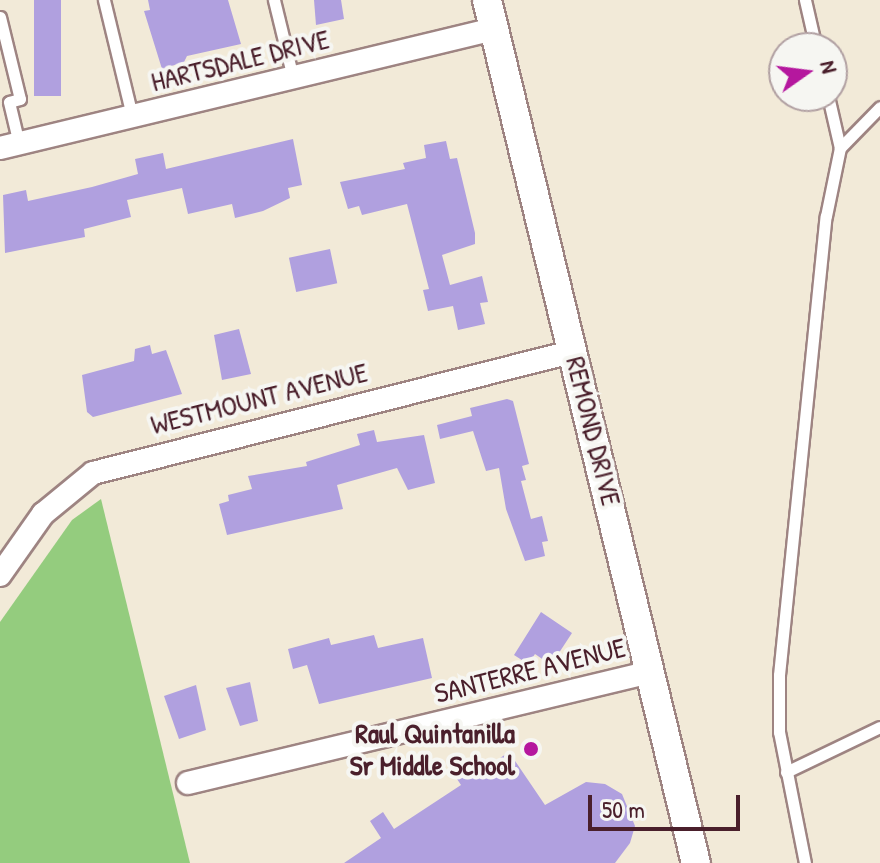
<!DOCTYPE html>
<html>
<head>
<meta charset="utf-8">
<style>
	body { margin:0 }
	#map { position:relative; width:880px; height:863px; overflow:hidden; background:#f2ead8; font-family:"Patrick Hand",sans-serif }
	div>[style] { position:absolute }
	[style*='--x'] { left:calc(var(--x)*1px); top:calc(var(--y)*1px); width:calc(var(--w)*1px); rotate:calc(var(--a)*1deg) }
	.green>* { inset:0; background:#94cc7e }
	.building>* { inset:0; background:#b0a0df; transform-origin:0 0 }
	.roads { filter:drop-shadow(2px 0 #9e8482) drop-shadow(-2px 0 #9e8482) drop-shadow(0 2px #9e8482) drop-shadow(0 -2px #9e8482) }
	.service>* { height:11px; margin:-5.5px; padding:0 5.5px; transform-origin:5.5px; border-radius:5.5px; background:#fff }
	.minor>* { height:22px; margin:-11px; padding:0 11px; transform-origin:11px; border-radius:11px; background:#fff }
	.tertiary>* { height:28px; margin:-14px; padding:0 14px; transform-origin:14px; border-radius:14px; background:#fff }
	.dots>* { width:22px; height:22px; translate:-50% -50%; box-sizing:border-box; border:4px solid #f6f6f2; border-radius:50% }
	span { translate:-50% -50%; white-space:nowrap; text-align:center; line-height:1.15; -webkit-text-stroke:8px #f6f6f2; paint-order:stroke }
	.street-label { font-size:28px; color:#4a1f2b }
	.poi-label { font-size:28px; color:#4a1f2b; font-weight:700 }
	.right { translate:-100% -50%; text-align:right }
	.north { position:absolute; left:768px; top:32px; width:80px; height:80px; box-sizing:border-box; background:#f6f6f2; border:2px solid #b1a0a2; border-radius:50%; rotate:76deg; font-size:22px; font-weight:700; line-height:32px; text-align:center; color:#4a1f2b }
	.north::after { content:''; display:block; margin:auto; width:28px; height:36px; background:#b5179e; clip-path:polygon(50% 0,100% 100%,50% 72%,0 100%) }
	.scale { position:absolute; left:588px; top:795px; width:152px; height:36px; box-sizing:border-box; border:4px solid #4a1f2b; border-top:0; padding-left:10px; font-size:24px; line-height:28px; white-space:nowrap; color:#4a1f2b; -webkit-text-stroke:6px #f6f6f2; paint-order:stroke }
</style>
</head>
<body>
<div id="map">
	<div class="green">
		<i style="clip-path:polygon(101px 499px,190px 863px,0 863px,0 622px,72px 520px)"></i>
	</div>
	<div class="building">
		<i style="left:34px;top:0;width:27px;height:96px"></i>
		<i style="clip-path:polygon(148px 0,228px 0,241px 44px,187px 56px,184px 62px,162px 69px,144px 11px,150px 10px)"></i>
		<i style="clip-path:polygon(314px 0,341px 0,344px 19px,316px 25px)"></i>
		<i style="clip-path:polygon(293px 139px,302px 185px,288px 188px,290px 198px,263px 211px,235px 218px,232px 204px,188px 214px,182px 188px,127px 200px,131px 217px,84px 229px,85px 237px,5px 253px,3px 195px,26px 190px,28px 201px,92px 187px,138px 174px,135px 159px,163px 153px,166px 169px)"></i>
		<i style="clip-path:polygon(446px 141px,450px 159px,457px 158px,475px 233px,475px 244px,442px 255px,450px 285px,482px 276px,488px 302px,480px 303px,485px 324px,458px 330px,453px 306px,428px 311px,423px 290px,429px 289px,407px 204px,362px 215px,359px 206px,348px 209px,340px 182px,405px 169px,403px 163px,426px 158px,424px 145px)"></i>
		<i style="left:330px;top:249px;width:35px;height:42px;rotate:78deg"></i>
		<i style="clip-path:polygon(239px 329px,251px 374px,222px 380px,214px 335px)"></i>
		<i style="clip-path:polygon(150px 345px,152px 354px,166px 350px,182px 394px,93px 417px,87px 412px,82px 375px,134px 361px,135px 349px)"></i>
		<i style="clip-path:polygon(507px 399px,513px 401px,529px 464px,522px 466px,526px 480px,521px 481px,531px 519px,542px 516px,548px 541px,542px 542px,545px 556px,525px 561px,506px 509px,499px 468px,486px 471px,473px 431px,440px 439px,437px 425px,472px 416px,470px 408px)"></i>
		<i style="clip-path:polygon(374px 430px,377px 442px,424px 435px,435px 483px,408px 490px,397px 468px,337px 485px,343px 509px,227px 535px,219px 504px,229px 501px,228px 495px,252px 489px,248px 476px,307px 466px,306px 462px,360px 445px,357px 434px)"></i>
		<i style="clip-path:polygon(541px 612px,572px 633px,551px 665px,535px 654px,528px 664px,514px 655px)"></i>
		<i style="clip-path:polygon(374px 635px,378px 648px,423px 638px,432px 678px,319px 704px,307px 665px,293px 669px,288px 649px,329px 638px,331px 645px)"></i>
		<i style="clip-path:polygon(250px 682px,258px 721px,240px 726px,226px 688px)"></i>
		<i style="clip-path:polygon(196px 685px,206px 730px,179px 739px,164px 696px)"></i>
		<i style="clip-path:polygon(509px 752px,545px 805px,586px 782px,605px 784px,622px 794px,635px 826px,630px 843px,615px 863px,344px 863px,381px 838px,370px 821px,383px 812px,394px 829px,461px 785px,449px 767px,463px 758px,475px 775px)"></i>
	</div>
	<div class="roads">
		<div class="service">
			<i style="--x:104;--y:0;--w:119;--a:76.4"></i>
			<i style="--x:274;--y:0;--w:80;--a:76.3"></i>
			<i style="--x:805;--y:0;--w:49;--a:77.1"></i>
			<i style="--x:0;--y:17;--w:84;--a:76.3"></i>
			<i style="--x:20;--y:99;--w:11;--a:165"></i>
			<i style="--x:9;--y:102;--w:43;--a:76.6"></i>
			<i style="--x:828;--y:96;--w:53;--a:77"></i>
			<i style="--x:786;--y:772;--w:104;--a:-25.6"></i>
			<i style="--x:805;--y:863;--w:134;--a:-101.2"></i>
			<i style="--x:779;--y:732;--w:57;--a:-90"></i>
			<i style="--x:779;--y:675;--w:461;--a:-84.2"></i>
			<i style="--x:826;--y:216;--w:69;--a:-78.4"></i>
			<i style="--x:840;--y:148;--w:57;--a:-45.7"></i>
		</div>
		<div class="minor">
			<i style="--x:0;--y:148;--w:508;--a:-13.54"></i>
			<i style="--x:0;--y:575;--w:75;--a:-54.8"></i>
			<i style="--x:43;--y:514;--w:65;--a:-39.4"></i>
			<i style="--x:93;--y:473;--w:497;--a:-14.2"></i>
			<i style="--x:188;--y:783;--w:477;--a:-13.5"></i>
		</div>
		<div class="tertiary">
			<i style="--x:487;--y:0;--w:888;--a:76.39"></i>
		</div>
	</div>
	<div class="dots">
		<i style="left:531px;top:749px;background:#b5179e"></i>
	</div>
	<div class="street-label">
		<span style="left:240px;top:60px;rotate:-14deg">HARTSDALE DRIVE</span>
		<span style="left:259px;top:398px;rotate:-14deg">WESTMOUNT AVENUE</span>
		<span style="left:594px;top:431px;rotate:76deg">REMOND DRIVE</span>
		<span style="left:530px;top:670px;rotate:-14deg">SANTERRE AVENUE</span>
	</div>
	<div class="poi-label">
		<span class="right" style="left:515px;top:749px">Raul Quintanilla<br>Sr Middle School</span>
	</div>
	<div class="north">N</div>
	<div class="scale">50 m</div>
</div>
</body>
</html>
